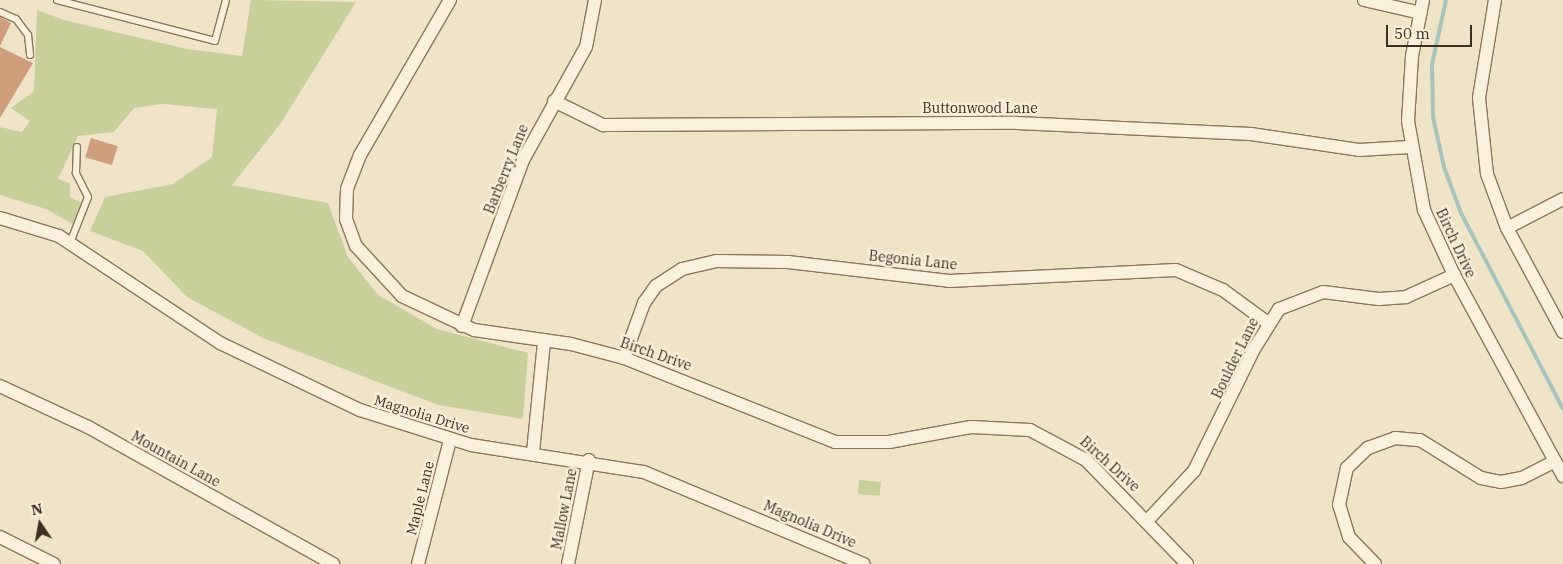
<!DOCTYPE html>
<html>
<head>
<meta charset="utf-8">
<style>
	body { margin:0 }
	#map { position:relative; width:1563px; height:564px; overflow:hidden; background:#f0e4c8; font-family:"IBM Plex Serif",serif }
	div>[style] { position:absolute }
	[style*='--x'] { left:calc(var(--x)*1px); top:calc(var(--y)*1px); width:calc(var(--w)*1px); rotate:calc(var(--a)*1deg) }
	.green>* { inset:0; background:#c9cf9b; transform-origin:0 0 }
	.stream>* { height:4px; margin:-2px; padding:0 2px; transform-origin:2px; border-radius:2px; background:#a9c4bc }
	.building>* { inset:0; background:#cf9f7d; transform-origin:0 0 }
	.roads { filter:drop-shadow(1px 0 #8d765c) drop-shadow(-1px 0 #8d765c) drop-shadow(0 1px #8d765c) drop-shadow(0 -1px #8d765c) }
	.service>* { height:6px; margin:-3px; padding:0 3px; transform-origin:3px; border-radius:3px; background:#faf1dc }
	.minor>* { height:12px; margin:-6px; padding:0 6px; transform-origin:6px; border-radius:6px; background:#faf1dc }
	span { translate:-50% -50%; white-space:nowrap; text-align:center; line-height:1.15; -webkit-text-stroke:5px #f7eed8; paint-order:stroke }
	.street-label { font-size:14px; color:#3d2e20 }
	.north { position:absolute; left:15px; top:499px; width:50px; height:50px; -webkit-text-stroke:4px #f7eed8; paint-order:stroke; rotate:348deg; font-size:14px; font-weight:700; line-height:20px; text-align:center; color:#3d2e20 }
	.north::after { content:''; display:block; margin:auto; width:18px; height:22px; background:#3d2e20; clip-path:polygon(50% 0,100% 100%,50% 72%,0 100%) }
	.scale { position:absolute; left:1386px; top:25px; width:86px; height:22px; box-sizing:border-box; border:2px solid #3d2e20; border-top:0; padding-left:6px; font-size:15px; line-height:18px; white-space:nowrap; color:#3d2e20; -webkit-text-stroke:4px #f7eed8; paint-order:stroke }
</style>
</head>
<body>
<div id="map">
	<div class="green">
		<i style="clip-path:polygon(251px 0,356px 2px,281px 123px,232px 185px,328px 203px,348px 257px,378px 295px,437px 329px,528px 353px,523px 419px,438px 405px,263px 338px,187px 297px,143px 251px,90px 231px,105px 197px,173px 184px,212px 157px,217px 109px,162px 104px,134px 108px,114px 132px,78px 136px,58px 179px,70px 183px,70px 197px,82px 203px,74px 225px,46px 209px,0 195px,0 127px,22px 132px,30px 121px,11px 108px,34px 91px,37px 10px,64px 20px,187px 49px,242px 56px)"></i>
		<i style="left:859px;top:480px;width:22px;height:14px;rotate:5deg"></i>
	</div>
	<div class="stream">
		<i style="--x:1446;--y:0;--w:66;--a:102.3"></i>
		<i style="--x:1432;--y:64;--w:53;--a:88.9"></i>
		<i style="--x:1433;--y:117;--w:51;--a:77.6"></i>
		<i style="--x:1444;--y:167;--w:49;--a:69.7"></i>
		<i style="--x:1461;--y:213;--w:221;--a:62.5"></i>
	</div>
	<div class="building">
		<i style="clip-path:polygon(0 17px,11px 23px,0 46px)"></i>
		<i style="clip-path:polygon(0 47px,33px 63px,0 118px)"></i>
		<i style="left:91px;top:138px;width:28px;height:20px;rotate:17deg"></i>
	</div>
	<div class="roads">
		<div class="service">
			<i style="--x:57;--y:0;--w:163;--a:14.5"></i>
			<i style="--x:215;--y:41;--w:42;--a:-75"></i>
			<i style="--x:0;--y:12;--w:17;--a:24"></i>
			<i style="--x:16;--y:19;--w:20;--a:53"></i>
			<i style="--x:28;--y:35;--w:20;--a:84"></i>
			<i style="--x:70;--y:243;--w:49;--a:-68.6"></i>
			<i style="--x:88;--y:197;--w:27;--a:-117"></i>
			<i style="--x:76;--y:173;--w:26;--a:-88"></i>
		</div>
		<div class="minor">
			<i style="--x:450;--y:0;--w:179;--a:120.1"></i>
			<i style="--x:360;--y:155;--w:36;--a:111"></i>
			<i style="--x:347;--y:189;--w:30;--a:92"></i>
			<i style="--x:346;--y:219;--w:29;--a:70"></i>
			<i style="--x:356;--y:246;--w:68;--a:47.4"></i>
			<i style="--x:402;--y:296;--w:80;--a:25.3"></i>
			<i style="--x:474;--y:330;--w:98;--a:8.2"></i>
			<i style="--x:571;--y:344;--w:55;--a:14.8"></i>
			<i style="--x:624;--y:358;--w:227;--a:21.7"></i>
			<i style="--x:835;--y:442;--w:54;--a:0"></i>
			<i style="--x:889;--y:442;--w:83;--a:-10.4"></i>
			<i style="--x:971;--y:427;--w:59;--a:2.9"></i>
			<i style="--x:1030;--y:430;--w:64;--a:28.2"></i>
			<i style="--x:1086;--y:460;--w:145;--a:45.8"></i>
			<i style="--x:1364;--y:0;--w:58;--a:12.8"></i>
			<i style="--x:1423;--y:0;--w:57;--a:101.1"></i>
			<i style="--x:1412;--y:56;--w:65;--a:93.5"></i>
			<i style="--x:1408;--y:121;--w:90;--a:79.8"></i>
			<i style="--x:1424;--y:210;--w:72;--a:65.2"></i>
			<i style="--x:1454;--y:275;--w:229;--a:61.5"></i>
			<i style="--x:1495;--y:0;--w:99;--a:99.3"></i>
			<i style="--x:1479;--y:98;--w:76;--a:84"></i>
			<i style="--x:1487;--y:174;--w:58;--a:69.7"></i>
			<i style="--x:1507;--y:228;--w:118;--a:61.7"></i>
			<i style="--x:554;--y:101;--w:55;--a:26.1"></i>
			<i style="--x:603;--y:125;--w:414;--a:-0.3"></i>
			<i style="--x:1017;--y:123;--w:234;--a:2.7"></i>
			<i style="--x:1251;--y:134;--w:109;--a:8.4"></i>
			<i style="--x:1359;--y:150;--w:51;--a:-3.4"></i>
			<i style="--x:0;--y:218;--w:62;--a:17"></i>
			<i style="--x:59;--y:236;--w:193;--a:33.6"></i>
			<i style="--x:220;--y:343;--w:155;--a:25.6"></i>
			<i style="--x:360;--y:410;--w:116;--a:17.5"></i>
			<i style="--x:471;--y:445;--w:175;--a:8.9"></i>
			<i style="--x:644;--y:472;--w:238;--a:22.7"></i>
			<i style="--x:1507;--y:228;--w:63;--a:-27.4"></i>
			<i style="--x:462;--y:326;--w:177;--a:-69.8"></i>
			<i style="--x:523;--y:160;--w:129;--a:-60.9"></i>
			<i style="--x:586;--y:47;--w:48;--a:-79.2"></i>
			<i style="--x:624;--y:358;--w:59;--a:-70"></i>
			<i style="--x:644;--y:303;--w:21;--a:-55"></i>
			<i style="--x:656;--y:286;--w:31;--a:-33"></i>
			<i style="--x:682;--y:269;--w:35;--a:-13"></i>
			<i style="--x:716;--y:261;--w:72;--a:0.8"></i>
			<i style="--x:788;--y:262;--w:162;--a:6.7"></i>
			<i style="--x:949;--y:281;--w:227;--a:-2.8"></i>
			<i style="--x:1176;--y:270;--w:51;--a:23.1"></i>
			<i style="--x:1223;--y:290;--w:56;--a:36.3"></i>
			<i style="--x:0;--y:386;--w:97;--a:25"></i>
			<i style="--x:88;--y:427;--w:281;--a:29.2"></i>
			<i style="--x:533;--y:452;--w:112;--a:-84.3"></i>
			<i style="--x:1147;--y:521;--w:69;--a:-46.8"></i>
			<i style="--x:1194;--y:471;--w:136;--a:-63.8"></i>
			<i style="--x:1254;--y:349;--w:47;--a:-58"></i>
			<i style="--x:1279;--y:309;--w:47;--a:-21.1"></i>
			<i style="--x:1323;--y:292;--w:56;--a:7.1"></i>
			<i style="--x:1379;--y:299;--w:27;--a:-4"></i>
			<i style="--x:1406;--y:297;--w:53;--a:-24.6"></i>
			<i style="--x:0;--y:537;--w:60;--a:26.6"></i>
			<i style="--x:418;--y:564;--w:128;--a:-75.5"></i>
			<i style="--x:568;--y:564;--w:106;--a:-78.6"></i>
			<i style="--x:1375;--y:564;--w:37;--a:-134"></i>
			<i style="--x:1349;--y:537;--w:34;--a:-107"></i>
			<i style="--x:1339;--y:505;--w:38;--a:-78"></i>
			<i style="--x:1347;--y:468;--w:29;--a:-44"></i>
			<i style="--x:1368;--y:448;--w:29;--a:-20"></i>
			<i style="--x:1395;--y:438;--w:25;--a:5"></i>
			<i style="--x:1420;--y:440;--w:72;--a:31.9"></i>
			<i style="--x:1481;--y:478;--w:20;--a:11"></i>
			<i style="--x:1501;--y:482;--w:21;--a:-11"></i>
			<i style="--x:1522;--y:478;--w:37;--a:-27"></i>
		</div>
	</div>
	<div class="street-label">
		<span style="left:980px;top:108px">Buttonwood Lane</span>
		<span style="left:506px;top:169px;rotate:-68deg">Barberry Lane</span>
		<span style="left:1456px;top:243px;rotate:65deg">Birch Drive</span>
		<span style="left:913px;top:260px;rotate:6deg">Begonia Lane</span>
		<span style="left:656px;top:354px;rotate:19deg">Birch Drive</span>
		<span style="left:1235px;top:358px;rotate:-64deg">Boulder Lane</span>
		<span style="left:422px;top:414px;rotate:17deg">Magnolia Drive</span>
		<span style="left:176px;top:459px;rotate:29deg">Mountain Lane</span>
		<span style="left:1110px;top:464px;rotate:42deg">Birch Drive</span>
		<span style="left:420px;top:498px;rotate:-76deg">Maple Lane</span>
		<span style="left:564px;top:509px;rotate:-79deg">Mallow Lane</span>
		<span style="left:810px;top:524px;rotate:23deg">Magnolia Drive</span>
	</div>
	<div class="north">N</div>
	<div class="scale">50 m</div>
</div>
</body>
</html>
